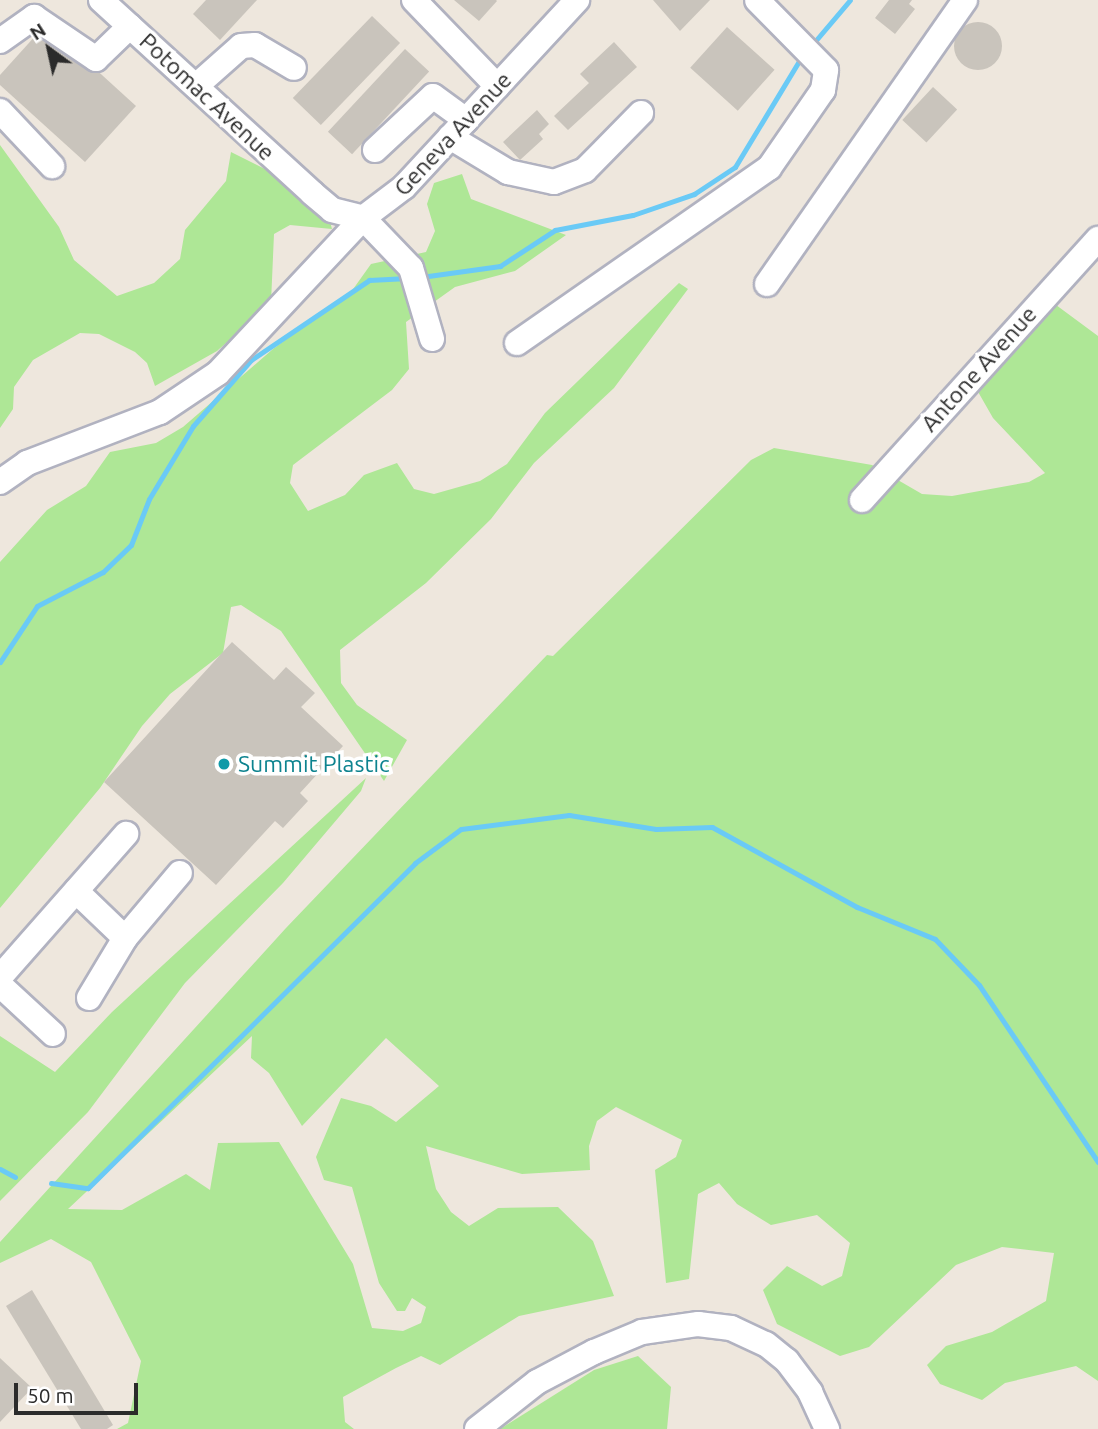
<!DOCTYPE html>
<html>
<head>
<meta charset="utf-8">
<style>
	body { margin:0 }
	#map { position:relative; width:1098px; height:1429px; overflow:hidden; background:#eee7dd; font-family:Ubuntu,sans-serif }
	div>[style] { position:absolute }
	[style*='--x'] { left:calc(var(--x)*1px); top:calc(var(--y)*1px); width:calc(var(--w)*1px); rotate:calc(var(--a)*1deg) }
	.green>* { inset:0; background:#aee796 }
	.stream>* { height:5px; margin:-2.5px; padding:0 2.5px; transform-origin:2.5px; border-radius:2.5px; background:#6acaf6 }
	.building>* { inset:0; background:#c9c4bc; transform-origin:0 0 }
	.round { border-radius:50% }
	.roads { filter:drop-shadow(2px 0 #b1b2c0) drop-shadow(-2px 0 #b1b2c0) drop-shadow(0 2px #b1b2c0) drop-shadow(0 -2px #b1b2c0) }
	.minor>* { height:24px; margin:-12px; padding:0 12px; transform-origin:12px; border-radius:12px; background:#fff }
	.dots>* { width:19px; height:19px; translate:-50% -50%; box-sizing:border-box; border:4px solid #fff; border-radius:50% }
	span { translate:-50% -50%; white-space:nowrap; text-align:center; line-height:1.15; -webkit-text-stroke:7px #fff; paint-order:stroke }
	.street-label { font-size:23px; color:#2b2b2b }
	.culture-label { font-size:23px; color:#0d838f }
	.left { translate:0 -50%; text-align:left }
	.north { position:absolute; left:14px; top:14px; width:70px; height:70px; -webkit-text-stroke:5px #fff; paint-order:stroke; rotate:327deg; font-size:19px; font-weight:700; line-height:28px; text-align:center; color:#2b2b2b }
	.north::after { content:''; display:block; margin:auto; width:24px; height:32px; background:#2b2b2b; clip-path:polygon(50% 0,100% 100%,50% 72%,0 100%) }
	.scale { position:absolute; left:14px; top:1383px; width:124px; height:32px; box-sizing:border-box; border:4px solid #2b2b2b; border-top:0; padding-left:9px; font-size:21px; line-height:24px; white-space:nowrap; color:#2b2b2b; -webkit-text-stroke:5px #fff; paint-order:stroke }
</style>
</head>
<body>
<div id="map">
	<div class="green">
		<i style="clip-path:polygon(0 145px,59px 227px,74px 260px,117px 296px,154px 283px,180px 259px,185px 230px,226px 181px,231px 152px,281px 177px,329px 218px,332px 229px,290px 225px,274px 234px,271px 303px,217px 351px,155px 386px,147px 363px,135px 352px,99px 334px,80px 333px,33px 360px,14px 387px,13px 409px,0 428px)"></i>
		<i style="clip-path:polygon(462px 174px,471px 199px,566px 235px,515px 271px,455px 287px,406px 322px,409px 369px,392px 390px,293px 465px,290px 483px,308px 511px,345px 495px,364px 475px,397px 463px,414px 489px,434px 494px,480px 481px,507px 464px,545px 413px,679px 283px,688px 289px,614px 388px,534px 463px,491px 519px,426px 583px,340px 650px,341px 683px,357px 705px,407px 740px,384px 781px,281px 631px,241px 605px,231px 607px,223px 653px,170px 694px,142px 726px,100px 788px,0 908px,0 562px,47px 510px,86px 486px,110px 452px,156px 443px,183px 427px,273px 349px,351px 292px,371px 264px,426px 252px,435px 231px,427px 204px,434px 183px)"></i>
		<i style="clip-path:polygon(evenodd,1052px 302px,1098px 336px,1098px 1381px,1076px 1366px,1005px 1383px,982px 1400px,940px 1384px,927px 1365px,946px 1346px,992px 1332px,1046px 1301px,1054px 1253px,1002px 1247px,956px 1265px,869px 1347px,840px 1356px,777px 1324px,763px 1290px,787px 1266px,822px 1286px,842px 1276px,850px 1243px,817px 1215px,771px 1225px,737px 1204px,719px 1183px,698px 1194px,689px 1279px,666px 1283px,655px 1170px,676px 1157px,682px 1140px,616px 1107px,597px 1121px,589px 1146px,590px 1170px,522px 1174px,426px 1146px,436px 1189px,451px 1212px,469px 1226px,498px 1208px,558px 1207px,593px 1241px,614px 1296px,519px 1316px,440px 1365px,421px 1356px,396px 1368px,343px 1397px,345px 1422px,354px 1429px,117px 1429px,128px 1423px,141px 1361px,91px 1262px,51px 1239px,0 1263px,0 1242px,286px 928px,547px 655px,553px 656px,751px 460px,774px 448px,872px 465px,922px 494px,952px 496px,1029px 482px,1045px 473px,993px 418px,977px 390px,1052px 302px,252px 1036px,251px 1058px,269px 1073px,302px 1126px,386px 1038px,439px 1086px,396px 1122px,371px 1106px,341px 1098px,316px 1157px,324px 1180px,352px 1187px,379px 1283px,397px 1311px,405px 1311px,412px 1298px,426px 1307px,421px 1323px,403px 1331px,372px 1328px,353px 1264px,279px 1142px,218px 1143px,210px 1190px,186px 1174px,122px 1210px,68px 1209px,252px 1036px)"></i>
		<i style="clip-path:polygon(366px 778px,361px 791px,283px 883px,185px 983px,88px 1112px,0 1201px,0 1036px,55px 1072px,112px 1012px)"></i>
		<i style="clip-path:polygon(638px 1356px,671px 1387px,667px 1429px,500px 1429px,594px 1370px)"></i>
	</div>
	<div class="stream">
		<i style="--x:811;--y:46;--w:60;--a:-49.7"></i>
		<i style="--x:421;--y:277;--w:80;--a:-7.9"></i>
		<i style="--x:500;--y:266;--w:66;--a:-33.2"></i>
		<i style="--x:555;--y:230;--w:79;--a:-10.9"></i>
		<i style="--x:633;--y:215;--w:65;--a:-19"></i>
		<i style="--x:694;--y:194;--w:49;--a:-33.4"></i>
		<i style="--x:735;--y:167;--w:130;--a:-58.9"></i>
		<i style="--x:0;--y:662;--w:67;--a:-56.5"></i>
		<i style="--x:37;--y:606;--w:74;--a:-27.3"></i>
		<i style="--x:103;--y:572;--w:39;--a:-44"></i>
		<i style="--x:131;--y:545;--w:49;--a:-68.6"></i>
		<i style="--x:149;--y:499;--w:85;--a:-58.9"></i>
		<i style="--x:193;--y:426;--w:88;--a:-48.7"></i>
		<i style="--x:251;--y:360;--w:143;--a:-34.1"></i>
		<i style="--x:369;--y:280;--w:39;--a:-3"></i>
		<i style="--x:0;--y:1169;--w:17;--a:28"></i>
		<i style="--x:51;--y:1183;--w:37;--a:8"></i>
		<i style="--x:88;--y:1188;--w:461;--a:-44.8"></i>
		<i style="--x:415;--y:863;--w:57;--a:-36.5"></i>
		<i style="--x:461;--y:829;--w:109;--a:-7.4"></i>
		<i style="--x:569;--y:815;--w:88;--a:9.1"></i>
		<i style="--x:656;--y:829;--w:56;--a:-2"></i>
		<i style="--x:712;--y:827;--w:166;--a:28.9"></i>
		<i style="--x:857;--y:907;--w:84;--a:22.3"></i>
		<i style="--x:935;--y:939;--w:64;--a:46.3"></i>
		<i style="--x:979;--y:985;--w:213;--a:56.1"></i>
	</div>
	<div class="building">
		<i style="clip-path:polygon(206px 0,257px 0,220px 40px,193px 14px)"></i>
		<i style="clip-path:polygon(454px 0,496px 0,497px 1px,479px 21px)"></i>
		<i style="clip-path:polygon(653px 0,710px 0,680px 31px)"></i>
		<i style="clip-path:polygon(889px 0,912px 0,909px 4px,915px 9px,895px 34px,875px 18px)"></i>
		<i style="left:372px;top:16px;width:39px;height:114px;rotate:44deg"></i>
		<i class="round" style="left:954px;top:22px;width:48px;height:48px"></i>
		<i style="clip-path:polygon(46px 24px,136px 106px,85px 162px,0 85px,0 75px)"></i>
		<i style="left:727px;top:27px;width:64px;height:55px;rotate:42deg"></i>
		<i style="clip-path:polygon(614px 42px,637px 67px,568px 130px,554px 116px,589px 83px,580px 74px)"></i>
		<i style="left:405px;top:49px;width:33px;height:113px;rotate:43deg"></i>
		<i style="left:933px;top:87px;width:33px;height:45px;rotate:43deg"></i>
		<i style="clip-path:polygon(537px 110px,549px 124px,539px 134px,543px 139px,520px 160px,503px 142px)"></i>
		<i style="clip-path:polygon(232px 642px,274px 680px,286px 667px,315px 693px,301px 707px,343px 746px,300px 793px,308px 801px,283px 828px,275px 821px,216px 885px,104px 782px)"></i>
		<i style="clip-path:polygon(32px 1290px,113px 1425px,107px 1429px,81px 1429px,6px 1306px)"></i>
		<i style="clip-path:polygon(0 1358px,32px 1388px,0 1422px)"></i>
	</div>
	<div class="roads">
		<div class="minor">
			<i style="--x:101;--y:0;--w:286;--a:42.4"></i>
			<i style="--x:312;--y:193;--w:26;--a:40"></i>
			<i style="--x:332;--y:210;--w:32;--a:14"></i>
			<i style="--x:363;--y:218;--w:51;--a:-37.1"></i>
			<i style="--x:404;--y:187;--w:255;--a:-47.2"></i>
			<i style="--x:414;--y:0;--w:120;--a:46"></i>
			<i style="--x:0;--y:41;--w:42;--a:-35.2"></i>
			<i style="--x:34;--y:17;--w:75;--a:34.1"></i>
			<i style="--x:96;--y:59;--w:47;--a:-44.1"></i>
			<i style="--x:196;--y:86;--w:60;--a:-41.6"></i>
			<i style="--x:241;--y:46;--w:14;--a:-4"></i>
			<i style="--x:255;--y:45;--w:45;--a:30.5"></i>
			<i style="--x:0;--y:111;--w:76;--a:46.6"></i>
			<i style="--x:450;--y:137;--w:68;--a:31.1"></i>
			<i style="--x:508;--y:172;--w:47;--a:12.3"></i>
			<i style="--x:554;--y:182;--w:33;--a:-21"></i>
			<i style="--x:585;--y:170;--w:80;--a:-45.5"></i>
			<i style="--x:375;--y:150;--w:79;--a:-43"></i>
			<i style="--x:433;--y:96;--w:41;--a:36"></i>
			<i style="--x:767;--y:284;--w:346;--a:-55.1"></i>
			<i style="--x:517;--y:343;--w:307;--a:-34.8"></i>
			<i style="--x:769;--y:168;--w:95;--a:-55.3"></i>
			<i style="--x:823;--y:90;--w:20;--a:-81"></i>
			<i style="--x:826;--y:70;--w:98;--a:-134.6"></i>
			<i style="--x:0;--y:482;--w:33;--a:-35"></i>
			<i style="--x:27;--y:463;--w:142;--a:-21"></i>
			<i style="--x:160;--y:412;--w:70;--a:-33.9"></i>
			<i style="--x:218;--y:373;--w:212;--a:-46.9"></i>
			<i style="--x:363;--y:218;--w:69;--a:46.2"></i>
			<i style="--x:411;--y:268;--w:74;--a:73.5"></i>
			<i style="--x:862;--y:500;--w:352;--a:-47.9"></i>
			<i style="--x:76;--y:891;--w:68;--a:43.8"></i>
			<i style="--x:0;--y:977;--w:191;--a:-48.6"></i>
			<i style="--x:0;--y:985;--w:72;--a:42.8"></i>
			<i style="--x:89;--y:998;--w:70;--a:-59"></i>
			<i style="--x:125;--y:938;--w:85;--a:-49.8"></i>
			<i style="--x:477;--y:1429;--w:76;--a:-38.1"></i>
			<i style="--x:537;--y:1382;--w:64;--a:-27.8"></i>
			<i style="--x:594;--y:1352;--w:52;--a:-22.6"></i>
			<i style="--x:642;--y:1332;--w:57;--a:-8.1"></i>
			<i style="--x:698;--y:1324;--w:33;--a:7"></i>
			<i style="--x:731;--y:1328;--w:38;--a:25"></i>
			<i style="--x:766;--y:1344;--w:27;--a:39"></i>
			<i style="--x:787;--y:1361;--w:39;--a:53"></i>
			<i style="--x:810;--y:1392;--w:41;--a:65.3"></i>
		</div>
	</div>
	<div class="dots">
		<i style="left:224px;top:764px;background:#0f9aa8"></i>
	</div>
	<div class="street-label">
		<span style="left:207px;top:97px;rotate:43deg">Potomac Avenue</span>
		<span style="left:453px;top:134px;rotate:-47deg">Geneva Avenue</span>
		<span style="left:979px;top:369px;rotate:-48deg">Antone Avenue</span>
	</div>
	<div class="culture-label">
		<span class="left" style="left:238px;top:764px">Summit Plastic</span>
	</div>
	<div class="north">N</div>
	<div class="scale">50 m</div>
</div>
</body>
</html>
